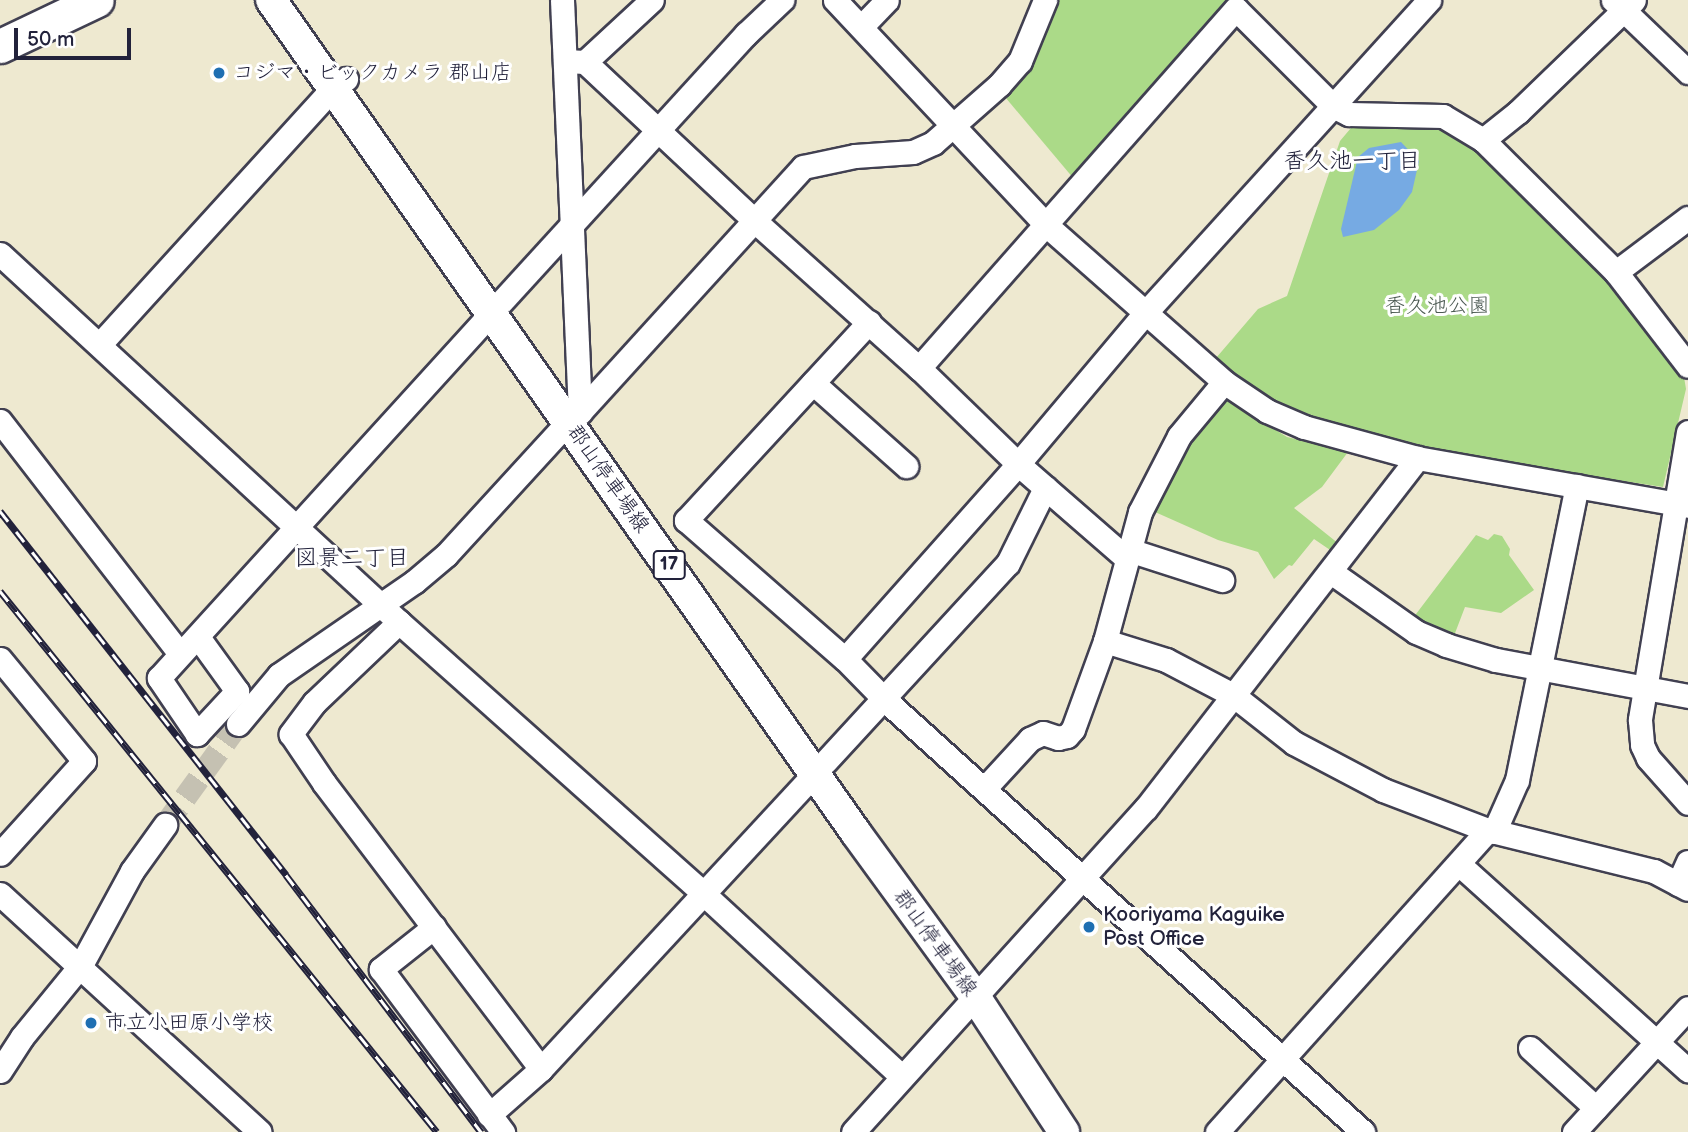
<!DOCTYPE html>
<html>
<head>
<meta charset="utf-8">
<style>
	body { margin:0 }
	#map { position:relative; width:1688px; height:1132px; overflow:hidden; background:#eee9d0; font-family:"Balsamiq Sans","Klee One",sans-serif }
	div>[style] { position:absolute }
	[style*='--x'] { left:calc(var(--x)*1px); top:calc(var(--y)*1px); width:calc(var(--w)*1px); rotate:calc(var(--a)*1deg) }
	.green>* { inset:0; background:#abda88 }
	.water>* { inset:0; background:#76aae3 }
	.minor-tunnel>* { height:23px; margin-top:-11.5px; transform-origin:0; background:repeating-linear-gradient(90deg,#c5c1b2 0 23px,transparent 0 34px) }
	.roads { filter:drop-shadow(2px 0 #414051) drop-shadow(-2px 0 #414051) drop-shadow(0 2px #414051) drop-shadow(0 -2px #414051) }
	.minor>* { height:23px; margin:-11.5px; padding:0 11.5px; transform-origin:11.5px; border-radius:11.5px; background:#fff }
	.major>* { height:30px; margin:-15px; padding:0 15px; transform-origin:15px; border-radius:15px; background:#fff }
	.highway>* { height:33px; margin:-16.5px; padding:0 16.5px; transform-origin:16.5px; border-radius:16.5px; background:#fff }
	.rail>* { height:7px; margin-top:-3.5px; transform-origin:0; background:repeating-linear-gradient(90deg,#fff 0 13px,#22223b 0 26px); box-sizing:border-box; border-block:2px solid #22223b }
	.dots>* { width:19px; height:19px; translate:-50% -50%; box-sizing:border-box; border:4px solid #fff; border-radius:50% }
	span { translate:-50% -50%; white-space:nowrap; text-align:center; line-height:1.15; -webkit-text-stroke:6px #fff; paint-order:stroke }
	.shield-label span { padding:2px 5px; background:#fff; border:2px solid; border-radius:5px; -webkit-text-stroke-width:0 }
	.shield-label { font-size:19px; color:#22223b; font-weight:700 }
	.poi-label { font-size:21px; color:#22223b }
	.left { translate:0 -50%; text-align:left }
	.park-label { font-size:21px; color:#4b5952 }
	.street-label { font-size:21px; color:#22223b }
	.neighbourhood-label { font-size:23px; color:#22223b }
	.scale { position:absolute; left:14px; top:28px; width:117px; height:32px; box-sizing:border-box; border:4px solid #22223b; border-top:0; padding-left:9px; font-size:21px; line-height:24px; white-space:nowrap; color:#22223b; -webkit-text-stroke:5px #fff; paint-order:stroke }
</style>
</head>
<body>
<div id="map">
	<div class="green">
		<i style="clip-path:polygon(1053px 0,1235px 0,1074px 179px,1000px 91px)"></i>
		<i style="clip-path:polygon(1427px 119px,1460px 130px,1603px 263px,1682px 365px,1686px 389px,1663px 487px,1431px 452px,1320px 425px,1275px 407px,1216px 358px,1258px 309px,1287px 296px,1340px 141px,1356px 122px)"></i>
		<i style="clip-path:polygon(1216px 400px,1227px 400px,1287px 437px,1348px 452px,1322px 487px,1294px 508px,1339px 544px,1333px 552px,1314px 539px,1292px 566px,1289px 565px,1274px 579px,1258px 552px,1218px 540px,1146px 508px,1162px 477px)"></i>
		<i style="clip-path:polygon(1494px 534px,1502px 536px,1510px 549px,1509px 555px,1534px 590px,1501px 613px,1465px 607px,1452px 641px,1413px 618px,1476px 535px,1488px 540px)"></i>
	</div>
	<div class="water">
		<i style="clip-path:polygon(1401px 142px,1419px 161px,1412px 192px,1399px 210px,1374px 230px,1343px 237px,1341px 229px,1358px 157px,1369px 148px)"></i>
	</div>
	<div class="minor-tunnel">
		<i style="--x:165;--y:825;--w:125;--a:-54.1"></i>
	</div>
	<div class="roads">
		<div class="minor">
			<i style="--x:835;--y:0;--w:307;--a:46.8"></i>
			<i style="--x:1045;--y:224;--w:239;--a:41.4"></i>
			<i style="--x:1224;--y:382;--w:52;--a:34"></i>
			<i style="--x:1267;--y:411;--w:40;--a:23.4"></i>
			<i style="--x:1304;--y:427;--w:117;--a:15.3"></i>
			<i style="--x:1417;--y:458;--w:275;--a:10"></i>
			<i style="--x:1613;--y:0;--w:104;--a:43.8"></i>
			<i style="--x:861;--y:27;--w:37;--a:-46"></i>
			<i style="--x:565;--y:61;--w:20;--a:3"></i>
			<i style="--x:585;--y:62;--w:234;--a:43.1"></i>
			<i style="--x:756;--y:222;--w:219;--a:41.9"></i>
			<i style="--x:919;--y:368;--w:138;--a:44.1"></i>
			<i style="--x:1018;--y:464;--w:143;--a:41"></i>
			<i style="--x:585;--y:62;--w:91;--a:-42.8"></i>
			<i style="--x:1483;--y:140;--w:45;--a:-38.7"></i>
			<i style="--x:1518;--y:112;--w:161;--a:-44"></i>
			<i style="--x:0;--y:254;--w:543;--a:42.69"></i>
			<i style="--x:399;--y:622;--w:410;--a:41.7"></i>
			<i style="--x:705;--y:895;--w:268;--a:42.7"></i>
			<i style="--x:1616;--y:272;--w:90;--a:-36.9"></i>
			<i style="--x:502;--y:301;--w:362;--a:-47.6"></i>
			<i style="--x:746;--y:34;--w:50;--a:-43.4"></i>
			<i style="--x:869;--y:322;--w:270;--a:132.7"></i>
			<i style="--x:686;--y:520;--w:211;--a:41.2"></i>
			<i style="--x:845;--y:659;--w:56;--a:45.7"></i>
			<i style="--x:884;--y:699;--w:646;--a:42.11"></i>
			<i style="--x:100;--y:344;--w:346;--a:-47.7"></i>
			<i style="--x:333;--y:88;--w:16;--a:-35"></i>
			<i style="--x:919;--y:368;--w:479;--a:-48.6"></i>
			<i style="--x:1236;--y:9;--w:137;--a:45"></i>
			<i style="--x:1333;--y:106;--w:18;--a:27"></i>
			<i style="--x:1349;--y:114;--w:94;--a:1.2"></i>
			<i style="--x:1443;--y:116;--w:47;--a:31"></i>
			<i style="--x:1483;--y:140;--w:187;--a:44.8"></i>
			<i style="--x:1616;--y:272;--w:118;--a:52.5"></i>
			<i style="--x:813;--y:383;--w:125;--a:41.7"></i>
			<i style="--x:580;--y:412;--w:331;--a:-47.7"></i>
			<i style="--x:803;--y:167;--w:53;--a:-11.9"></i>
			<i style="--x:855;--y:156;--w:58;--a:-3.9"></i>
			<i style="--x:913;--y:152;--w:22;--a:-24"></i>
			<i style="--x:933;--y:143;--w:88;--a:-41.3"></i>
			<i style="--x:999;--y:85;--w:32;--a:-49"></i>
			<i style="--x:1020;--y:61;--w:66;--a:-67.7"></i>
			<i style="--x:0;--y:421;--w:293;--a:52.3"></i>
			<i style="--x:1688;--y:432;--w:292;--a:99.5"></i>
			<i style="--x:1640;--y:720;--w:25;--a:85"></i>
			<i style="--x:1642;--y:745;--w:14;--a:65"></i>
			<i style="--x:1648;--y:758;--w:60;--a:48.4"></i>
			<i style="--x:1129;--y:550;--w:98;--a:17.9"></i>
			<i style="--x:1331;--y:572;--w:104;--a:35.2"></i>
			<i style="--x:1416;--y:632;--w:33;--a:23"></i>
			<i style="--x:1446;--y:645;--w:52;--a:16.7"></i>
			<i style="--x:1496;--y:660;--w:195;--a:10.6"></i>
			<i style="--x:399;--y:622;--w:117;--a:136.4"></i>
			<i style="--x:314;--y:703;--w:39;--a:127"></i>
			<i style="--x:291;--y:734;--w:59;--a:56"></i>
			<i style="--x:324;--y:783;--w:359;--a:52.8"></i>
			<i style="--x:198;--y:637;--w:67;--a:54.2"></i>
			<i style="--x:237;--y:691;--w:59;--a:132.9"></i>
			<i style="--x:197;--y:734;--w:68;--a:-124.2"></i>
			<i style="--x:159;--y:678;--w:495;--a:-47.7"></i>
			<i style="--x:1105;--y:641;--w:64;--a:17.3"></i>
			<i style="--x:1166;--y:660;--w:76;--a:27.6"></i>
			<i style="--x:1233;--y:695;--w:78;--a:38.2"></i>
			<i style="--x:1294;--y:743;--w:101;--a:27.8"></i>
			<i style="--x:1383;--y:790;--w:112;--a:20.9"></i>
			<i style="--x:1488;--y:830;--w:171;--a:13.9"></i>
			<i style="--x:1654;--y:871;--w:38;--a:28"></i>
			<i style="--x:0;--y:659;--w:132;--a:50.5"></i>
			<i style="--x:84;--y:761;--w:125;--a:132.1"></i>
			<i style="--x:845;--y:659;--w:261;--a:-48.4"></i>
			<i style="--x:1018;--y:464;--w:200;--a:-49.9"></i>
			<i style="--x:1147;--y:311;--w:420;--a:-47.8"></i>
			<i style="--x:238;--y:724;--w:64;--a:-50.1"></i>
			<i style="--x:279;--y:675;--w:164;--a:-34.6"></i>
			<i style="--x:414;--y:582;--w:42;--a:-40.2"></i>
			<i style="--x:446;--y:555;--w:180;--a:-47.5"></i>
			<i style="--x:568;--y:422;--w:16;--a:-40"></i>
			<i style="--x:580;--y:412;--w:412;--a:-92.5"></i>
			<i style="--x:825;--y:762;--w:270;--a:-47.4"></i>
			<i style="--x:1008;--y:563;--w:84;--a:-63.7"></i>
			<i style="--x:984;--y:789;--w:68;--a:-47.4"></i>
			<i style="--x:1030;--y:739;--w:14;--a:-25"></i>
			<i style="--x:1043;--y:733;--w:16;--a:18"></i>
			<i style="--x:1058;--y:738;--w:9;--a:-13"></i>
			<i style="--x:1067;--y:736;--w:9;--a:-49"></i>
			<i style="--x:1073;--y:729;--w:94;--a:-70"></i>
			<i style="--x:1105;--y:641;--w:134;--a:-74.8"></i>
			<i style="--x:1140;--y:512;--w:85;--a:-62.8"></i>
			<i style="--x:1179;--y:436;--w:70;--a:-50.2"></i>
			<i style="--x:1494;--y:832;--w:57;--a:-66.1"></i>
			<i style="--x:1517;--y:780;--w:300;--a:-78.5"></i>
			<i style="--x:1460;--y:865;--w:307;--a:42"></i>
			<i style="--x:1678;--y:884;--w:24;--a:-66"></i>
			<i style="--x:0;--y:894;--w:352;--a:42.5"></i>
			<i style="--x:434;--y:927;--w:68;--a:141.6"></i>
			<i style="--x:381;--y:969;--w:204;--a:53.2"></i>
			<i style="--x:1530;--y:1048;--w:89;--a:42.3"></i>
			<i style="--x:0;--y:1071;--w:40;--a:-57.1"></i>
			<i style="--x:22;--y:1037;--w:93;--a:-50.7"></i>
			<i style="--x:81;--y:965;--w:107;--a:-61.5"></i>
			<i style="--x:132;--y:871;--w:57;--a:-54.3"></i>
			<i style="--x:489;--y:1115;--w:69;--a:-41.5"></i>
			<i style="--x:541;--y:1069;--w:403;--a:-47.2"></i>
			<i style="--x:853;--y:1132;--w:437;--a:-47.9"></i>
			<i style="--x:1146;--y:808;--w:443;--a:-52.2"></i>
			<i style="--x:1217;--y:1132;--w:406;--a:-48.1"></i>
			<i style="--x:1574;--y:1132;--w:168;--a:-47.4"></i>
		</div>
		<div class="major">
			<i style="--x:271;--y:0;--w:1018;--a:54.92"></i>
			<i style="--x:856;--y:833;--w:200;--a:53.9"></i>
			<i style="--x:974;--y:995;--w:164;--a:56.7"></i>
		</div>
		<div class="highway">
			<i style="--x:0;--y:46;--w:107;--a:-25.4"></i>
		</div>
	</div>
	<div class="rail">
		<i style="--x:0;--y:511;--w:463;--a:51.8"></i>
		<i style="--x:286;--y:875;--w:323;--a:52.8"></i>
		<i style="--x:0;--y:591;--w:695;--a:51.07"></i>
	</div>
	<div class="dots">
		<i style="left:219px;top:73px;background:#1f6fb2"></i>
		<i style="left:1089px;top:927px;background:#1f6fb2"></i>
		<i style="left:91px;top:1023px;background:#1f6fb2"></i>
	</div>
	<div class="shield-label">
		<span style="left:669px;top:565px">17</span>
	</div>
	<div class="poi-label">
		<span class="left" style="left:233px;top:73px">コジマ・ビックカメラ 郡山店</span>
		<span class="left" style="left:1103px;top:927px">Kooriyama Kaguike<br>Post Office</span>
		<span class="left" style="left:105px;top:1023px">市立小田原小学校</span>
	</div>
	<div class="park-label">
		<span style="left:1437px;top:306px">香久池公園</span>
	</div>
	<div class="street-label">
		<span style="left:608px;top:479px;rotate:55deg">郡山停車場線</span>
		<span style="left:935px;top:943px;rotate:54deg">郡山停車場線</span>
	</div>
	<div class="neighbourhood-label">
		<span style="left:1352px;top:161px">香久池一丁目</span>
		<span style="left:352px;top:558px">図景二丁目</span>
	</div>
	<div class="scale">50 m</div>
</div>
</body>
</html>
